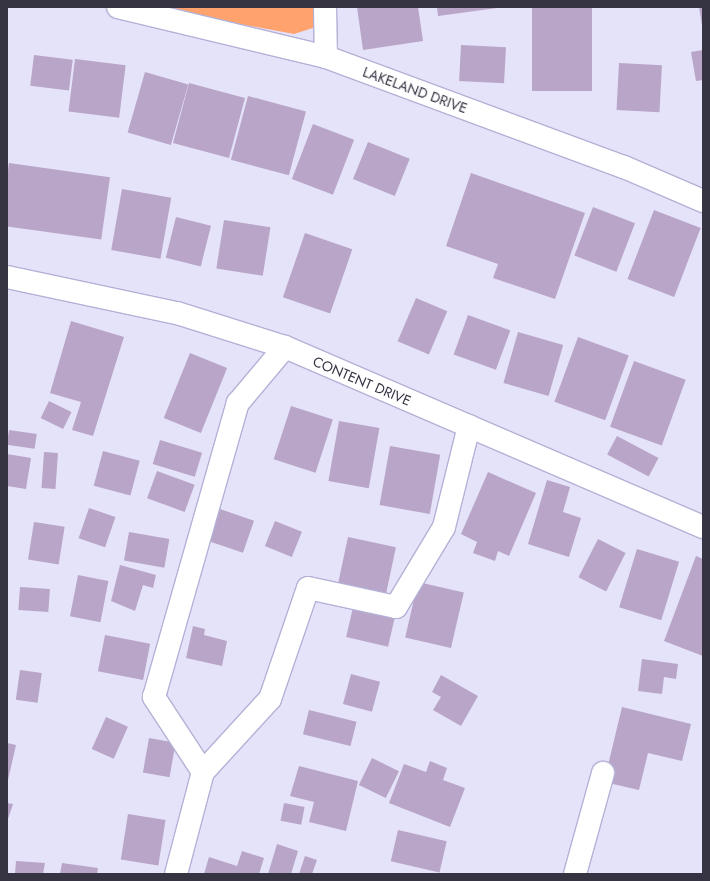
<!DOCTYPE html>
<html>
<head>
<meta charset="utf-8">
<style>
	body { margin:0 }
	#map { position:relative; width:710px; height:881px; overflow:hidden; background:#e5e3fa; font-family:Jost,sans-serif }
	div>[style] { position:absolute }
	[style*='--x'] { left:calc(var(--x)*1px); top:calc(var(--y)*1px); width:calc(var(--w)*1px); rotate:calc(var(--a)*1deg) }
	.green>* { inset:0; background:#ffa26e }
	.building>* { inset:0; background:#b8a5c7; transform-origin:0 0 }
	.roads { filter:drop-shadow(1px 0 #b4b1d6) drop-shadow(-1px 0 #b4b1d6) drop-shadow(0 1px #b4b1d6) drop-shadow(0 -1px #b4b1d6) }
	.street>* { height:22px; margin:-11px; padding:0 11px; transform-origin:11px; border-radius:11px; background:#fff }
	span { translate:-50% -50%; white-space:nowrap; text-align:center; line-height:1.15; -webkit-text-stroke:3px #fff; paint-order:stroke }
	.street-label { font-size:14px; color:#363443 }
	.frame { position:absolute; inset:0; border:8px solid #363443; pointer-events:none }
</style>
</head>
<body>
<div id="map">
	<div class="green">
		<i style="clip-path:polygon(149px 7px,314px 7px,313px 28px,294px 34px)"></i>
	</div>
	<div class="building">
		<i style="clip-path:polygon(357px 7px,418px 7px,423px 41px,363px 50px)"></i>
		<i style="clip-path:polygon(437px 7px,497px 7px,497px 8px,438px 16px)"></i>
		<i style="left:532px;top:7px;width:60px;height:84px"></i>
		<i style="clip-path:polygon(699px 7px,703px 7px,703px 25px,702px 25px)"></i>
		<i style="left:461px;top:45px;width:45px;height:36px;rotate:3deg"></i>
		<i style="clip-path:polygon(703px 50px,703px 80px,696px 81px,691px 52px)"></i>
		<i style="left:34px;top:55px;width:39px;height:31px;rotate:7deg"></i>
		<i style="left:75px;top:59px;width:51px;height:53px;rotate:7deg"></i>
		<i style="left:619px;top:63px;width:43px;height:47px;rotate:3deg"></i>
		<i style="left:145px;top:72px;width:45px;height:63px;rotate:16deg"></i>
		<i style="left:189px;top:83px;width:58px;height:62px;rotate:15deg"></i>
		<i style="left:248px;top:96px;width:60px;height:66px;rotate:15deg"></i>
		<i style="left:313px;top:124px;width:44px;height:59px;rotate:21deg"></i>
		<i style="left:368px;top:142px;width:45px;height:40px;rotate:22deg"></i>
		<i style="left:9px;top:163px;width:102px;height:63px;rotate:8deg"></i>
		<i style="clip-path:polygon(471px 173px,585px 213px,555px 299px,493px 278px,498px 264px,446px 246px)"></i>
		<i style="left:122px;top:189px;width:50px;height:62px;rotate:10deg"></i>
		<i style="left:593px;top:207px;width:45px;height:52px;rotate:21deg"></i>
		<i style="left:654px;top:210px;width:50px;height:74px;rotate:21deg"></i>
		<i style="left:176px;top:217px;width:36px;height:42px;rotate:14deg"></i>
		<i style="left:224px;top:220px;width:47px;height:49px;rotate:9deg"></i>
		<i style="left:305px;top:233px;width:50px;height:68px;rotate:19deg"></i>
		<i style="left:416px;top:298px;width:34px;height:47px;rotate:23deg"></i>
		<i style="left:468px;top:315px;width:45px;height:42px;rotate:20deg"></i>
		<i style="clip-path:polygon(71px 321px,124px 337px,93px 436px,72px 430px,81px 402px,50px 393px)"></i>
		<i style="left:518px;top:332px;width:47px;height:53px;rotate:16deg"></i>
		<i style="left:578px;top:337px;width:54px;height:69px;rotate:20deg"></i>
		<i style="left:190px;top:353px;width:40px;height:70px;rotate:22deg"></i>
		<i style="left:634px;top:361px;width:55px;height:70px;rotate:20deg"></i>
		<i style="left:49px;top:401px;width:25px;height:19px;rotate:26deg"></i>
		<i style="left:291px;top:406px;width:44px;height:56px;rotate:18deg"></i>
		<i style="left:339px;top:421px;width:41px;height:61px;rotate:10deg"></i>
		<i style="left:9px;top:430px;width:28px;height:15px;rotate:8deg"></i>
		<i style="left:617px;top:436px;width:47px;height:21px;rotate:28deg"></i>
		<i style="left:160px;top:440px;width:44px;height:25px;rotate:17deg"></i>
		<i style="left:390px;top:446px;width:51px;height:60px;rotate:10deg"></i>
		<i style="left:103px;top:451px;width:38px;height:36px;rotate:15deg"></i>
		<i style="left:44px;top:452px;width:14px;height:36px;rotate:4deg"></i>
		<i style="clip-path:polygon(7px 454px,31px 458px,26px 489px,7px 486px)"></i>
		<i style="left:157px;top:471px;width:40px;height:29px;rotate:20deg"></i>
		<i style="clip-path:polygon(488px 472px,536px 493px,509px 556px,498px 551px,495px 561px,473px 553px,477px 542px,461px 534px)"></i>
		<i style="clip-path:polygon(547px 480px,570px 487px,563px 512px,581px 518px,569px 557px,528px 544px)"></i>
		<i style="left:89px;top:508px;width:28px;height:32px;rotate:19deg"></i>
		<i style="left:220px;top:509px;width:36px;height:34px;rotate:19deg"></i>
		<i style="left:275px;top:521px;width:29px;height:27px;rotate:22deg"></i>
		<i style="left:34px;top:522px;width:31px;height:38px;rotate:9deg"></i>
		<i style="left:129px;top:532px;width:41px;height:29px;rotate:10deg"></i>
		<i style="left:348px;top:537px;width:49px;height:53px;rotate:12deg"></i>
		<i style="left:598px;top:539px;width:31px;height:43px;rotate:27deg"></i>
		<i style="left:637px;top:549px;width:44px;height:61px;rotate:17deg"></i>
		<i style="clip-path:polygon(696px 556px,703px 559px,703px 656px,664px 641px)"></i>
		<i style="clip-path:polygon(120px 565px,156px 575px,153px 588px,143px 585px,135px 611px,111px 601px)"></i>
		<i style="left:78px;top:575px;width:31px;height:42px;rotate:11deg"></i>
		<i style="left:418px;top:582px;width:47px;height:57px;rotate:13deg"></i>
		<i style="left:20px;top:587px;width:30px;height:23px;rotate:4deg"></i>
		<i style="left:354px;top:603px;width:43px;height:35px;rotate:13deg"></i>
		<i style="clip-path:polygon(193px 626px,205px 629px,204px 635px,227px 641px,222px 666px,186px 658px)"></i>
		<i style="left:105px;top:635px;width:46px;height:37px;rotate:11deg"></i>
		<i style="clip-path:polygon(642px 659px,678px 664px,676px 679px,664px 677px,662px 694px,638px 691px)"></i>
		<i style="left:20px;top:670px;width:22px;height:30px;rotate:8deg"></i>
		<i style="left:351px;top:674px;width:30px;height:31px;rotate:15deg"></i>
		<i style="clip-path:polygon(441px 675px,478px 696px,461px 726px,433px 710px,441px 697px,432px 692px)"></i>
		<i style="clip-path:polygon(622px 707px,691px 724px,682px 761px,648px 753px,639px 790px,604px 782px)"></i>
		<i style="left:309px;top:710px;width:49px;height:25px;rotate:14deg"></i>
		<i style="left:106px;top:717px;width:24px;height:35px;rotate:24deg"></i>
		<i style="left:149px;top:738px;width:27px;height:35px;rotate:10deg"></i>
		<i style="clip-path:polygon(7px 743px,16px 745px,8px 780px,7px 780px)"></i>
		<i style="left:372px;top:758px;width:30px;height:30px;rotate:26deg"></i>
		<i style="clip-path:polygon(430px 761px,447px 768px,443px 780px,465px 788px,450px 827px,389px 803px,404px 764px,426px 772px)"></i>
		<i style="clip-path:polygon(299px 766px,358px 781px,346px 831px,309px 822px,314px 802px,290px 796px)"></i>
		<i style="clip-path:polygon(7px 803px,13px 804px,7px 822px)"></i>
		<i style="left:284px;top:803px;width:21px;height:18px;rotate:11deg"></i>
		<i style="left:128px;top:814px;width:38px;height:46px;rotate:9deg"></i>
		<i style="left:398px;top:830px;width:50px;height:32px;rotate:13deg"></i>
		<i style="clip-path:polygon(277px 844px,298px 851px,291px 874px,268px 874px)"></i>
		<i style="clip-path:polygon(242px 851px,264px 858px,259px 874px,204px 874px,209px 857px,237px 866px)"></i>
		<i style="clip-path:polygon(305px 856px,317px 860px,312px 874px,299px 874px)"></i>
		<i style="clip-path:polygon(16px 861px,45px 863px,43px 874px,15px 874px)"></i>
		<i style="clip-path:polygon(62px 863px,98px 868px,97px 874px,60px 874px)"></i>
	</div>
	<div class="roads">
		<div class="street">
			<i style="--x:118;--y:7;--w:214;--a:13.5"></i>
			<i style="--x:326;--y:57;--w:318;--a:20.3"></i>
			<i style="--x:624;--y:167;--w:86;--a:23.3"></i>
			<i style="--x:325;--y:7;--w:50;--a:88.9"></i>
			<i style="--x:7;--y:277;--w:174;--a:12"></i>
			<i style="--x:177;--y:313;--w:113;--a:17.5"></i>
			<i style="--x:285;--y:347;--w:455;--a:23.3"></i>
			<i style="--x:203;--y:772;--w:90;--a:-123.2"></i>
			<i style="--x:154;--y:697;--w:306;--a:-74.1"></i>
			<i style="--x:238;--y:403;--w:73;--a:-50"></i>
			<i style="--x:176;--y:874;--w:106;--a:-75.2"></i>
			<i style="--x:203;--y:772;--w:99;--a:-47.5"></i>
			<i style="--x:270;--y:699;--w:117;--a:-71.1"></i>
			<i style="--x:308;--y:588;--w:90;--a:12.2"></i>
			<i style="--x:396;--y:607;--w:93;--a:-59"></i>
			<i style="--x:444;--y:527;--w:104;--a:-76.1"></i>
			<i style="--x:575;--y:874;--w:105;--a:-74.5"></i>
		</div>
	</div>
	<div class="street-label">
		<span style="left:415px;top:90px;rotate:20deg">LAKELAND DRIVE</span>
		<span style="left:362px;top:381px;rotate:23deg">CONTENT DRIVE</span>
	</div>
	<div class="frame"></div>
</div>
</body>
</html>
